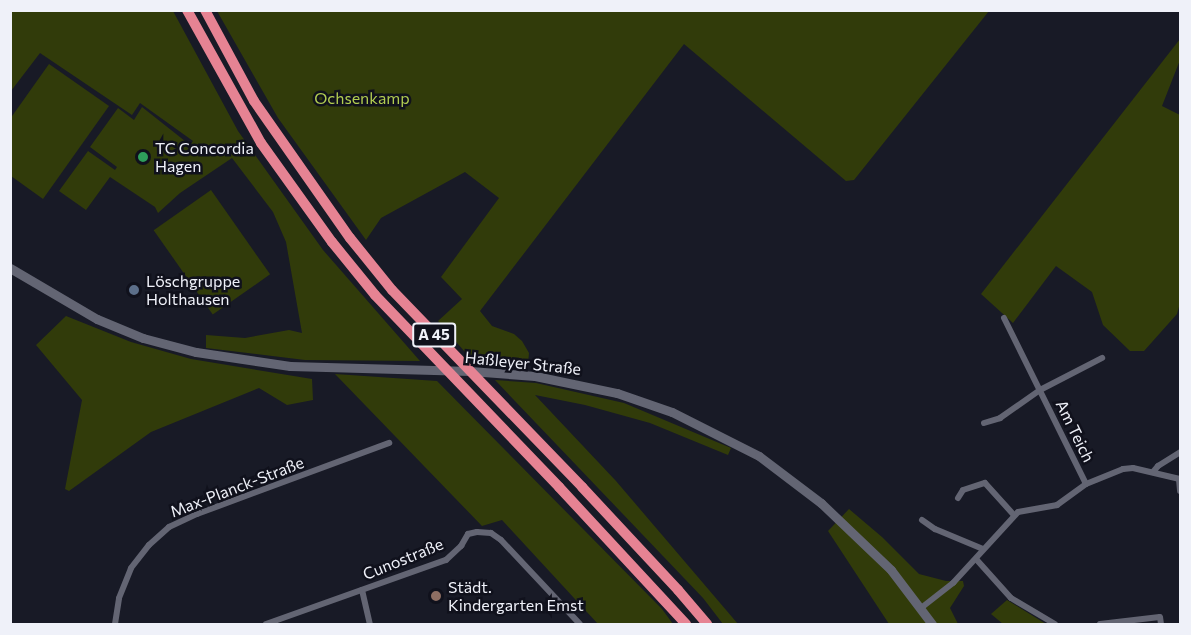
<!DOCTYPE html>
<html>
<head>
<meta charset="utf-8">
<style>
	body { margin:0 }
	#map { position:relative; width:1191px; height:635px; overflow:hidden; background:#181a26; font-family:Commissioner,sans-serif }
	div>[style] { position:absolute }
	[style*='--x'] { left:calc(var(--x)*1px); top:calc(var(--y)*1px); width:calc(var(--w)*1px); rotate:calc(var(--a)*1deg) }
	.green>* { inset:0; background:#313b0a; transform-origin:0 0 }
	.street>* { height:6px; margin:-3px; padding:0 3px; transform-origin:3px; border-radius:3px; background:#636573 }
	.secondary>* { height:9px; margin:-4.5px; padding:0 4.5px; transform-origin:4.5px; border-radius:4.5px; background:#636573 }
	.highway>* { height:10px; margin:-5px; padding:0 5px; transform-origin:5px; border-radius:5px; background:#e68393 }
	.dots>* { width:16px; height:16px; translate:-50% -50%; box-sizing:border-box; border:3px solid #10111c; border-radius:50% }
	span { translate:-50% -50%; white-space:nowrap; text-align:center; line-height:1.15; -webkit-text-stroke:5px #10111c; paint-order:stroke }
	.shield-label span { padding:2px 4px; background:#10111c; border:2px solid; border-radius:4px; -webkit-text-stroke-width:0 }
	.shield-label { font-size:15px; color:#eff1f9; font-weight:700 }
	.park-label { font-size:16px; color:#b1cc51 }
	.poi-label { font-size:16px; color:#eff1f9 }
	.left { translate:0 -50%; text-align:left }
	.street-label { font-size:16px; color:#eff1f9 }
	.frame { position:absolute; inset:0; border:12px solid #eff1f9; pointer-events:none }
</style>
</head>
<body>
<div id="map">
	<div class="green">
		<i style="clip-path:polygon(11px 11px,173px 11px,238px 131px,323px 250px,420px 361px,305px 360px,206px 348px,206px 335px,245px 338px,289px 330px,302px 333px,286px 242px,273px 212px,232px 158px,180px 193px,158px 213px,155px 207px,110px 177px,86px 210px,59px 191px,88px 151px,115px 170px,117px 167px,90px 147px,118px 108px,134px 120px,142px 107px,190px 145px,193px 141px,140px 103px,132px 115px,40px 53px,11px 91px)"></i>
		<i style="clip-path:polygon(217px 11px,989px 11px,854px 180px,846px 181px,684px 44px,480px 311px,492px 326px,514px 334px,522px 341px,529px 353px,528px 364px,471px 359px,438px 321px,462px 299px,441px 277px,499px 198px,465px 172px,381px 218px,366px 240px,278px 118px)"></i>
		<i style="clip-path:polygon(1180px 39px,1180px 60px,1162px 106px,1180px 115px,1180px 303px,1177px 314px,1144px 351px,1130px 351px,1103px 325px,1092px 292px,1056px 266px,1013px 323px,981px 294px)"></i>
		<i style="clip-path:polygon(49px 64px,109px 106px,43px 199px,11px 176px,10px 119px)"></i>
		<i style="left:211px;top:190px;width:103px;height:70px;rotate:55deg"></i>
		<i style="clip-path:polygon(66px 316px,131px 342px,191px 359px,312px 379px,313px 400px,287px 405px,259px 388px,151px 432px,69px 491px,65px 489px,82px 400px,36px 345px)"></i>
		<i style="clip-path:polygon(335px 374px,437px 381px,662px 609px,673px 624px,598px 624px,502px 520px,482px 526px)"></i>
		<i style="clip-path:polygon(495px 380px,536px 383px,624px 403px,731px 448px,728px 455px,650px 423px,585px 405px,535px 395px,616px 481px,738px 624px,723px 624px,703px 598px)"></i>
		<i style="clip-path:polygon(849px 509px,882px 537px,919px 574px,946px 581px,963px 581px,964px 586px,950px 608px,958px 624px,889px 624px,828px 531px)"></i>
		<i style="clip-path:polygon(1007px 600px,1046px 624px,1003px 624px,991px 614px)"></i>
	</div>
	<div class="street">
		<i style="--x:1004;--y:318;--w:185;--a:63.7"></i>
		<i style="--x:984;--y:423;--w:17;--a:-17"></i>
		<i style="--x:1000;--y:418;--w:49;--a:-35"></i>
		<i style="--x:1040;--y:390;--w:70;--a:-27.3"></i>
		<i style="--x:1153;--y:472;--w:8;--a:-50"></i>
		<i style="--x:1158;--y:466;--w:26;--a:-32"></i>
		<i style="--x:1179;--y:479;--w:12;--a:85"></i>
		<i style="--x:958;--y:498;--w:9;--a:-58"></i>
		<i style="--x:963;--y:490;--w:23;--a:-18"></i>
		<i style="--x:985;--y:483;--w:42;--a:47.9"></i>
		<i style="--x:922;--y:520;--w:16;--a:35"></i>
		<i style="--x:935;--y:529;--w:52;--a:22.6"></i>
		<i style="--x:976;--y:559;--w:52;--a:48.1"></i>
		<i style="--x:1011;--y:598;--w:51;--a:30.6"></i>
		<i style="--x:362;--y:590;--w:35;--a:77"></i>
		<i style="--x:921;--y:608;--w:41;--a:-38"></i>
		<i style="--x:953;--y:583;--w:96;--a:-47.5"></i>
		<i style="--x:1018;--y:512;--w:40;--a:-10"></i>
		<i style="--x:1057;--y:505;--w:36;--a:-36"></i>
		<i style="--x:1086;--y:484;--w:40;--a:-22"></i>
		<i style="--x:1123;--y:469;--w:10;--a:-6"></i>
		<i style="--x:1133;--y:468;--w:48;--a:13.2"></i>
		<i style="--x:115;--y:624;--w:26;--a:-81"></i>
		<i style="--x:119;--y:598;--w:32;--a:-68"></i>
		<i style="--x:131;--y:568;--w:29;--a:-52"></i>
		<i style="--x:149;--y:545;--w:27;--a:-42"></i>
		<i style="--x:169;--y:527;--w:31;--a:-25"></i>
		<i style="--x:197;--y:514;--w:205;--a:-20.3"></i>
		<i style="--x:266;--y:624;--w:191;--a:-19.6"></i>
		<i style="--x:446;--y:560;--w:21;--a:-43"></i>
		<i style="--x:461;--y:546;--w:14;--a:-60"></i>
		<i style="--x:468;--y:534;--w:9;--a:-13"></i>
		<i style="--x:477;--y:532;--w:14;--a:4"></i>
		<i style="--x:491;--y:533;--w:12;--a:35"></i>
		<i style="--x:501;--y:540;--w:115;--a:46.8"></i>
		<i style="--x:1100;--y:624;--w:60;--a:-6.7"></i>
		<i style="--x:1160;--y:617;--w:7;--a:82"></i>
	</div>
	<div class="secondary">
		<i style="--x:10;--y:268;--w:101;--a:30.4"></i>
		<i style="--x:97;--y:319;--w:50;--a:22.4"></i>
		<i style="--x:143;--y:338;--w:55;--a:14.8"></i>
		<i style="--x:196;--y:352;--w:95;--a:8.5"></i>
		<i style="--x:290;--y:366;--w:180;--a:1.6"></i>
		<i style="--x:470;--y:371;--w:65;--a:4.4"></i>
		<i style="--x:535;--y:376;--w:84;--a:11.7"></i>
		<i style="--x:617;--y:393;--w:58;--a:19.1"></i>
		<i style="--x:672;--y:412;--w:97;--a:26.8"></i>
		<i style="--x:759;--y:456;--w:78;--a:37.2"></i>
		<i style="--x:821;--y:503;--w:97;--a:43.7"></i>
		<i style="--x:891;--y:570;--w:68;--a:52.8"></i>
	</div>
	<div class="highway">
		<i style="--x:187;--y:10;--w:152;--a:60.9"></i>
		<i style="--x:261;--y:143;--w:122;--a:54.4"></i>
		<i style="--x:332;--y:242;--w:68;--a:50.9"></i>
		<i style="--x:375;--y:295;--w:266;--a:46.2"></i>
		<i style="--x:559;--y:487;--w:187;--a:47.2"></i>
		<i style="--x:205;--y:10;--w:103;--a:61.7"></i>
		<i style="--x:254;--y:101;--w:167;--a:55"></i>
		<i style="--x:350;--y:238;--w:67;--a:51.1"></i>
		<i style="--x:392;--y:290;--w:274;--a:46"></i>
		<i style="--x:582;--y:487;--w:141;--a:47"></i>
		<i style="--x:678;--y:590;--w:45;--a:49.5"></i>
	</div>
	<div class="dots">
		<i style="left:143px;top:157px;background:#2e9e5b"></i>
		<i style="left:134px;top:290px;background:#5c6f8a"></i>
		<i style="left:436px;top:596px;background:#8d6e63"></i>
	</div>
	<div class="shield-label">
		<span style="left:434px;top:335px">A 45</span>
	</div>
	<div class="park-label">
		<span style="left:362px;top:98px">Ochsenkamp</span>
	</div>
	<div class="poi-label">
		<span class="left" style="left:155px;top:157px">TC Concordia<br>Hagen</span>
		<span class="left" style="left:146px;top:290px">Löschgruppe<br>Holthausen</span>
		<span class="left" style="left:448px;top:596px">Städt.<br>Kindergarten Emst</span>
	</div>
	<div class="street-label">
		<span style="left:523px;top:363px;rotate:6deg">Haßleyer Straße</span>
		<span style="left:1075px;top:431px;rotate:64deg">Am Teich</span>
		<span style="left:237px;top:487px;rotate:-21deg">Max-Planck-Straße</span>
		<span style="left:403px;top:559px;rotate:-22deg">Cunostraße</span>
	</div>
	<div class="frame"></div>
</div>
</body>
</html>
